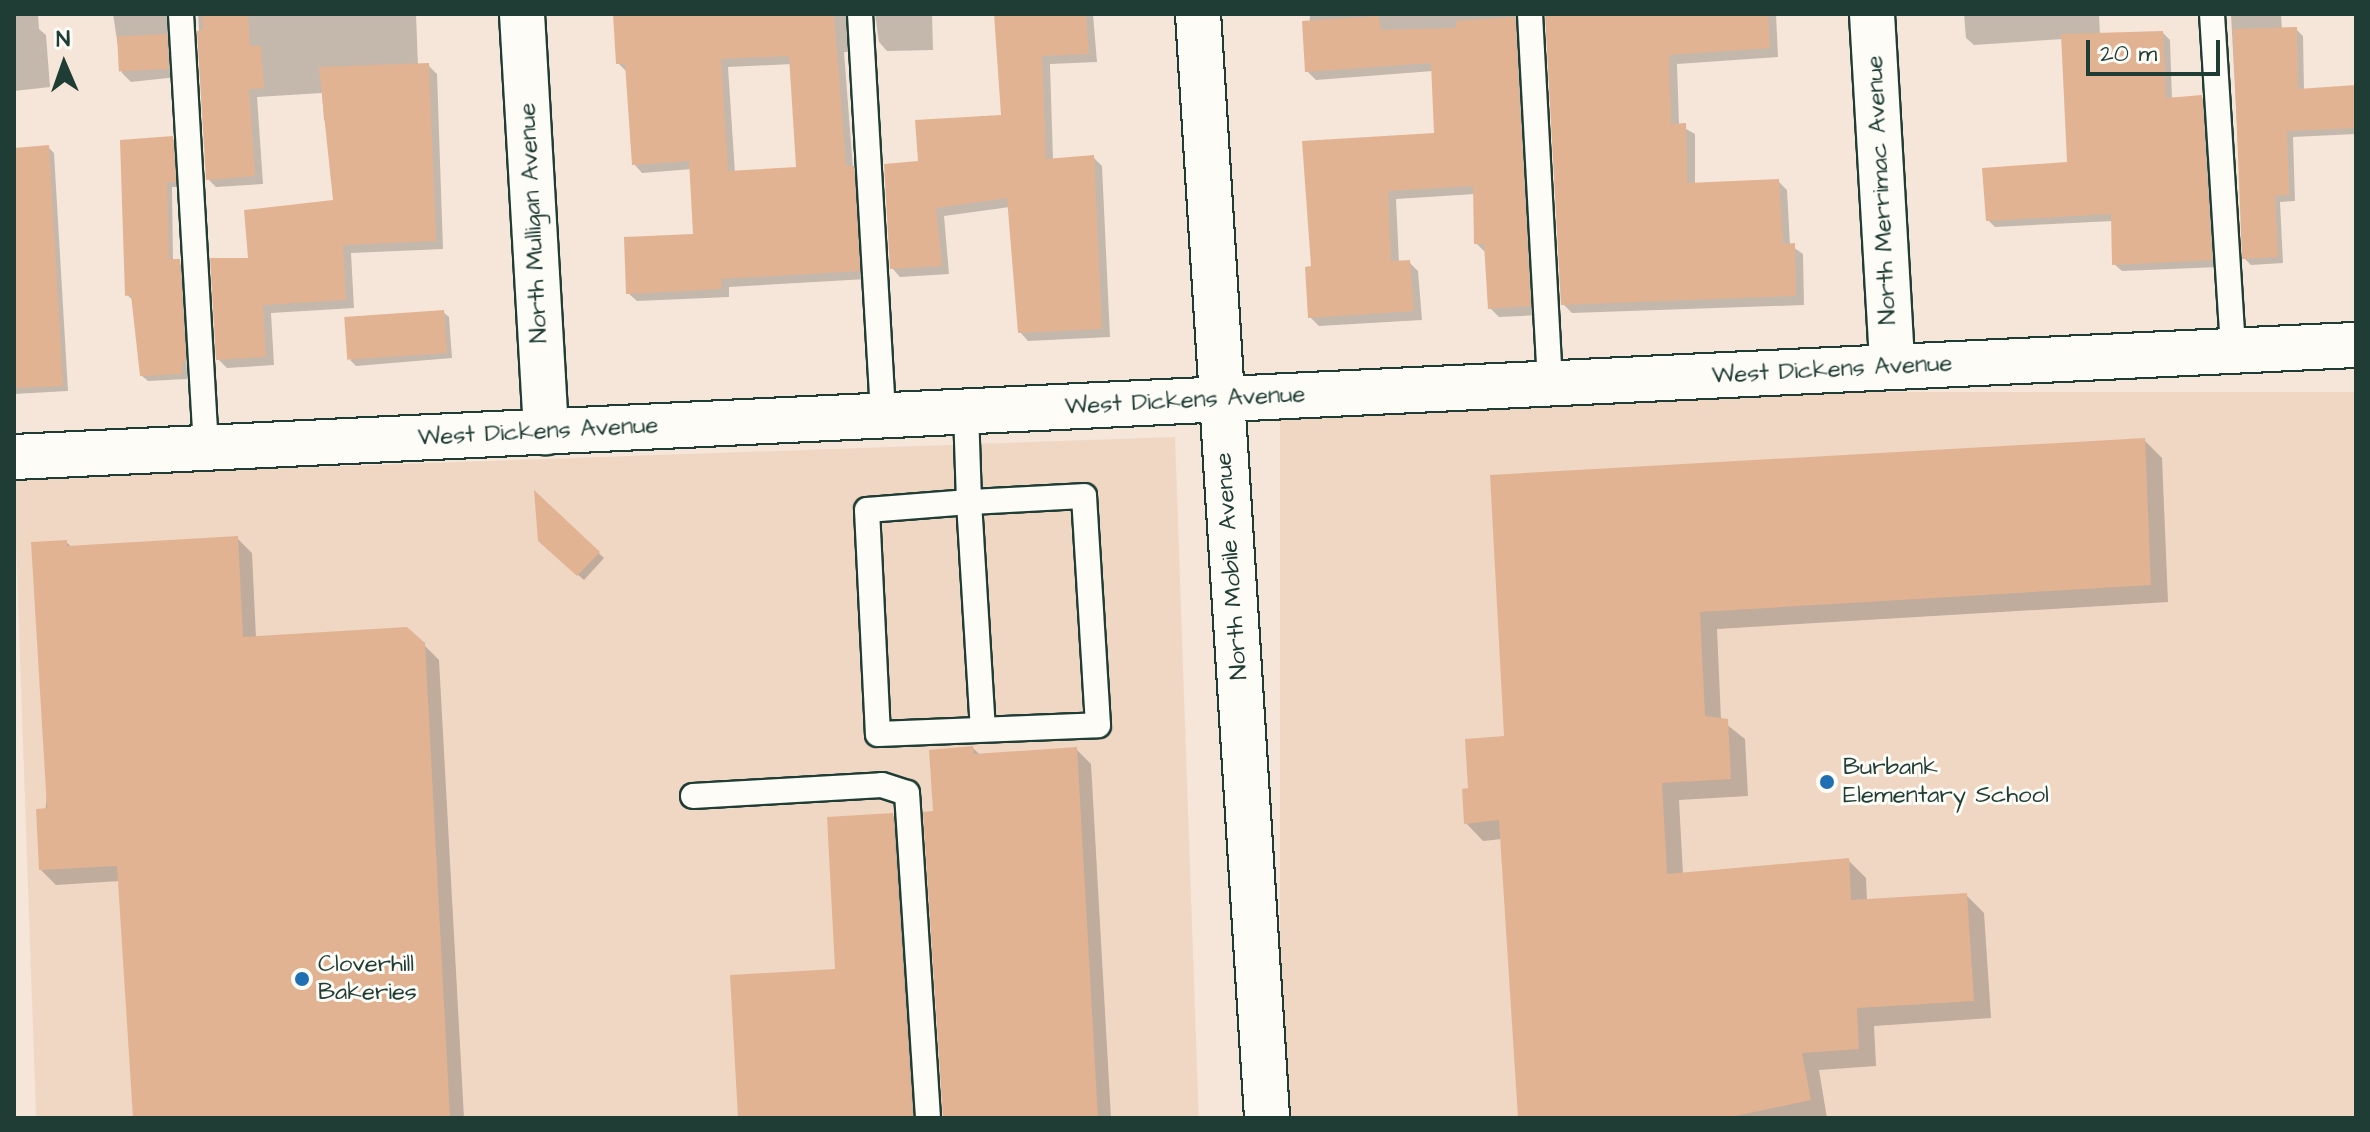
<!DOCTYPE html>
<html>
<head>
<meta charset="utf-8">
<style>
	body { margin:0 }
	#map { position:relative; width:2370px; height:1132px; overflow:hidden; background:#f5e6d9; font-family:"Architects Daughter",sans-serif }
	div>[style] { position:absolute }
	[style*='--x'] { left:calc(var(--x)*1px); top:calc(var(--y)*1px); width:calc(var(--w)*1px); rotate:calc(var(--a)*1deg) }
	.built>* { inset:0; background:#efd7c4; transform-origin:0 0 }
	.shadow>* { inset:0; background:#0003 }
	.building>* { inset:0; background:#e2b393; transform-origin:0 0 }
	.roads { filter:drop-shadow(2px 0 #1f3d34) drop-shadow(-2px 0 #1f3d34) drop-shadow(0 2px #1f3d34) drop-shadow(0 -2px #1f3d34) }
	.lane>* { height:24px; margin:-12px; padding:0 12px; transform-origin:12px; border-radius:12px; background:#fdfcf7 }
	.street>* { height:44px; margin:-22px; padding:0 22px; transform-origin:22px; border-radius:22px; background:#fdfcf7 }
	.dots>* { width:22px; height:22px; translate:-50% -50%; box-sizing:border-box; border:4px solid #fdfcf7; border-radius:50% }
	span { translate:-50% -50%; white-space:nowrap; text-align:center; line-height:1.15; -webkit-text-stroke:6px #fdfcf7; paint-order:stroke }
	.street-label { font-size:24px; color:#1f3d34 }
	.poi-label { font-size:24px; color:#1f3d34 }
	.left { translate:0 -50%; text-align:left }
	.frame { position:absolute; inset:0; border:16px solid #1f3d34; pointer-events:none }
	.north { position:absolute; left:24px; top:24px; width:80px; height:80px; -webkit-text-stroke:6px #fdfcf7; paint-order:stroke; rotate:358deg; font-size:22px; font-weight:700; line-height:32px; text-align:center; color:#1f3d34 }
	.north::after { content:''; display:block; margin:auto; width:28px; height:36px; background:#1f3d34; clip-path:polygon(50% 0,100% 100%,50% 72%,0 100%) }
	.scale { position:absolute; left:2086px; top:40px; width:134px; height:36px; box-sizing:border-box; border:4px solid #1f3d34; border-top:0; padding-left:10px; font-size:24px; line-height:28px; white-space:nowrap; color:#1f3d34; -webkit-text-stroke:6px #fdfcf7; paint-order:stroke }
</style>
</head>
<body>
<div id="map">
	<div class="built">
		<i style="left:2356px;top:392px;width:726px;height:1076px;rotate:90deg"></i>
		<i style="left:1175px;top:437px;width:682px;height:1162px;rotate:88deg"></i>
	</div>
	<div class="shadow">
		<i style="clip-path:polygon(14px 14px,38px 14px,39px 29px,46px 35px,50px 87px,14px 91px)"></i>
		<i style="clip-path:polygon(113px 14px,178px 14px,177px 77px,131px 82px,122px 73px)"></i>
		<i style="clip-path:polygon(198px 14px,416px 14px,418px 66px,428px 65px,437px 74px,443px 249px,351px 253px,354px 308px,271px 313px,274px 365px,227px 368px,218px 359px,251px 260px,335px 202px,331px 127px,324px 120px,322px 93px,257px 97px,263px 184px,216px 187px,208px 179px)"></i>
		<i style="clip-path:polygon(evenodd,616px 14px,858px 14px,854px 52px,844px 52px,853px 169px,862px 177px,867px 279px,729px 287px,729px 297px,637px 301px,628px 293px,695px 236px,692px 169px,642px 173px,634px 164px,627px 72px,618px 63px,616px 14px,792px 64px,798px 169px,735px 173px,728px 67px,792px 64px)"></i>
		<i style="clip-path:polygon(875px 14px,932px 14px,933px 50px,887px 51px,879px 42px)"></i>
		<i style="clip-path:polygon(996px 14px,1093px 14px,1097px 62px,1050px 64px,1053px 160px,1093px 157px,1102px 166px,1110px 337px,1028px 341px,1020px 332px,1010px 207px,944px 216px,949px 274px,900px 277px,892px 268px,920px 163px,1003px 117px)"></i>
		<i style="clip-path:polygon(1310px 14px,1528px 14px,1539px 315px,1499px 317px,1490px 308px,1485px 252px,1476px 243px,1475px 194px,1396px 199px,1399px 263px,1409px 262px,1418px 271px,1422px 320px,1319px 326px,1310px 317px,1313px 268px,1436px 135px,1433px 71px,1316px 80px,1307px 71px)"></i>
		<i style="clip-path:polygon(1547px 14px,1776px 14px,1778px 57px,1677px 64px,1679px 125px,1695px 134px,1695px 185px,1778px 181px,1787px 190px,1790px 245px,1803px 254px,1804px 305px,1572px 313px,1563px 304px)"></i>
		<i style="clip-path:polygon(1964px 14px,2099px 14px,2100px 35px,2163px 33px,2170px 40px,2172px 100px,2201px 97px,2209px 104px,2219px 267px,2122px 271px,2114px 264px,2113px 221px,1995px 227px,1988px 220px,2069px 164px,2063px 39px,1974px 45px,1966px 38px)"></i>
		<i style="clip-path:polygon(2231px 14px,2281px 14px,2282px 30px,2296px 29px,2303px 36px,2304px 90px,2356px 87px,2356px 134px,2293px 137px,2295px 201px,2280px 202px,2283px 263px,2251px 265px,2244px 258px)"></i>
		<i style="clip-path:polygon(172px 138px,178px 144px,180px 187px,172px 187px,173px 261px,185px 267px,187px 379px,148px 381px,142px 376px,133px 300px,127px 295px)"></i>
		<i style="clip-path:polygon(48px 147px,54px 153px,68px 391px,14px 394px,14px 150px)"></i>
		<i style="clip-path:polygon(443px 312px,449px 317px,452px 358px,356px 366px,350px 360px)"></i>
		<i style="clip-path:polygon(2144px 440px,2162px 458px,2168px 602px,1717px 629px,1721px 720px,1745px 739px,1748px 796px,1679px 800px,1683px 874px,1848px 860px,1866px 878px,1867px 901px,1966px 895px,1984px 913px,1991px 1018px,1874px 1026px,1876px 1066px,1819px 1070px,1827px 1118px,1520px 1118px,1502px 839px,1483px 841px,1466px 823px,1470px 790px,1506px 737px,1492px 476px)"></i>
		<i style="clip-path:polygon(536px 495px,604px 558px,584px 580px,546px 547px)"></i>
		<i style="clip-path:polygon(237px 538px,252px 553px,256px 638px,423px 644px,439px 660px,464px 1118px,135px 1118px,120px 881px,56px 885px,41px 870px,66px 542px,73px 548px)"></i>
		<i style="clip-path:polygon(973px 748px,980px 755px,1076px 749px,1091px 764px,1111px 1118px,945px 1118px,935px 813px)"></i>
		<i style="clip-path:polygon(892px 815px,908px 830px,926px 1118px,740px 1118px,837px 971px)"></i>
	</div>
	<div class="building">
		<i style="clip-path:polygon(202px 14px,248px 14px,250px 46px,261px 46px,264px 88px,249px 89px,255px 176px,206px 180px,197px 31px,203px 30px)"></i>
		<i style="clip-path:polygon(evenodd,613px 14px,834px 14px,846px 166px,854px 166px,860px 271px,721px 279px,722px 289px,626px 294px,624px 237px,693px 234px,689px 161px,632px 165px,625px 64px,616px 64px,613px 14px,789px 56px,796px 167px,728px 171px,721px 59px,789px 56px)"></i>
		<i style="clip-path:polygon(994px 14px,1086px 14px,1089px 54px,1042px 56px,1046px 159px,1094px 155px,1102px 329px,1018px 333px,1007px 198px,936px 208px,942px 266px,890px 269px,884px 164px,918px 161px,915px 120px,1001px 115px)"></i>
		<i style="clip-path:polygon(1768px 14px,1770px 48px,1669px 55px,1671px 124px,1686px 123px,1687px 183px,1779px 179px,1783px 244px,1795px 243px,1796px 296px,1561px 305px,1545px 15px)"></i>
		<i style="clip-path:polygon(1379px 16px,1381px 30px,1456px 28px,1456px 21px,1515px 17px,1531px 306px,1488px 309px,1484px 244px,1474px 244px,1473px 186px,1388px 191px,1391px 261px,1410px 260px,1414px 311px,1308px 318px,1305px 267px,1311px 266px,1302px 141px,1434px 133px,1431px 63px,1305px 72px,1302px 21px)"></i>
		<i style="clip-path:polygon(2297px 27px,2298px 89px,2356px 85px,2356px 128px,2287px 131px,2289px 195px,2275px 196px,2278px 257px,2242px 259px,2233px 29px)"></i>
		<i style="clip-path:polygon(2163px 31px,2166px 98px,2202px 95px,2212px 260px,2112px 265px,2111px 214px,1986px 221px,1982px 168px,2067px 162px,2061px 34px)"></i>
		<i style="left:167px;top:34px;width:35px;height:50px;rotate:87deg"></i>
		<i style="clip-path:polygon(429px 63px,436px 241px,343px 245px,346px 300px,263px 305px,266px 357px,216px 360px,210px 258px,248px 258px,244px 210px,333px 200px,319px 67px)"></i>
		<i style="clip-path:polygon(173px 136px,176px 182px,167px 182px,169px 259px,180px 259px,186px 361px,182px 362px,182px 374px,140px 376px,131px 295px,125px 296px,120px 140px)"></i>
		<i style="clip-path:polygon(49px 145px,63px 386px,14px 388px,14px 148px)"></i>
		<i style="left:444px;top:310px;width:43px;height:100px;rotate:86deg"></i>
		<i style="clip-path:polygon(2145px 438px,2151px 585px,1700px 612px,1705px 716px,1728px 719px,1731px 779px,1662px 783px,1667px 874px,1849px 858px,1851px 900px,1967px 893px,1974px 1001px,1857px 1008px,1859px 1049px,1802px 1053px,1811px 1100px,1726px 1118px,1518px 1118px,1499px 820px,1464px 824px,1462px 789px,1468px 788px,1465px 739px,1504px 736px,1490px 475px)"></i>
		<i style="clip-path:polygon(534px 490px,600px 552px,577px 576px,538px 541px)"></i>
		<i style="clip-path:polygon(238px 536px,243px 637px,407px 627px,425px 643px,450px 1118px,133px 1118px,117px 866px,39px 870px,36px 809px,47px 808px,31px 542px,67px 540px,67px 546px)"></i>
		<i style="clip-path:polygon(973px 746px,974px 754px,1077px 747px,1098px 1118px,943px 1118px,923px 812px,933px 811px,929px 750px)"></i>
		<i style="clip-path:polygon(893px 813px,913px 1118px,738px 1118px,730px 975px,835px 969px,827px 817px)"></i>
	</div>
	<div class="roads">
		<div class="lane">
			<i style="--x:181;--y:14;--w:435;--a:86.7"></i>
			<i style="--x:860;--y:14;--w:403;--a:86.7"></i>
			<i style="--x:1530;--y:14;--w:371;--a:86.9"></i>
			<i style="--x:2212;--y:14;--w:338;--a:86.4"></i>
			<i style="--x:966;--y:411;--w:91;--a:88.1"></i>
			<i style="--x:969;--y:502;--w:102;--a:175.5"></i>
			<i style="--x:867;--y:510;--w:224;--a:87.2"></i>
			<i style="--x:878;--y:734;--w:220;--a:-2.3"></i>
			<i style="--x:1098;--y:725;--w:229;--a:-93.5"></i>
			<i style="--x:1084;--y:496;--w:115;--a:177"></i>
			<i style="--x:969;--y:502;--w:227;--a:86.5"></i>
			<i style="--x:693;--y:796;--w:189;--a:-3.3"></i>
			<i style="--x:882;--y:785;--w:26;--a:18"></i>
			<i style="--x:907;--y:793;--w:326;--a:86.3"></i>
		</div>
		<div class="street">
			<i style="--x:522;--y:14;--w:419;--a:86.7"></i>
			<i style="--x:1198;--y:14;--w:1106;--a:86.42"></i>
			<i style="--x:1872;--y:14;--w:353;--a:86.7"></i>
			<i style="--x:14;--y:457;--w:2345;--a:-2.74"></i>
		</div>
	</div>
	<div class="dots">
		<i style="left:1827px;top:782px;background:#1f6fb2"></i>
		<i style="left:302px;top:979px;background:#1f6fb2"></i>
	</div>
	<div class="street-label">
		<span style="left:1882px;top:190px;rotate:-93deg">North Merrimac Avenue</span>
		<span style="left:534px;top:223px;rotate:-93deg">North Mulligan Avenue</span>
		<span style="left:1832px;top:370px;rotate:-3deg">West Dickens Avenue</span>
		<span style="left:1185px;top:401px;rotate:-3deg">West Dickens Avenue</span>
		<span style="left:538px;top:432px;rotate:-3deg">West Dickens Avenue</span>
		<span style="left:1232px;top:566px;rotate:-94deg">North Mobile Avenue</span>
	</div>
	<div class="poi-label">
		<span class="left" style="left:1843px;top:782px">Burbank<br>Elementary School</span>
		<span class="left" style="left:318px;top:979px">Cloverhill<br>Bakeries</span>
	</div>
	<div class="frame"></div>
	<div class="north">N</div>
	<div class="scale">20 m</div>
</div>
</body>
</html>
